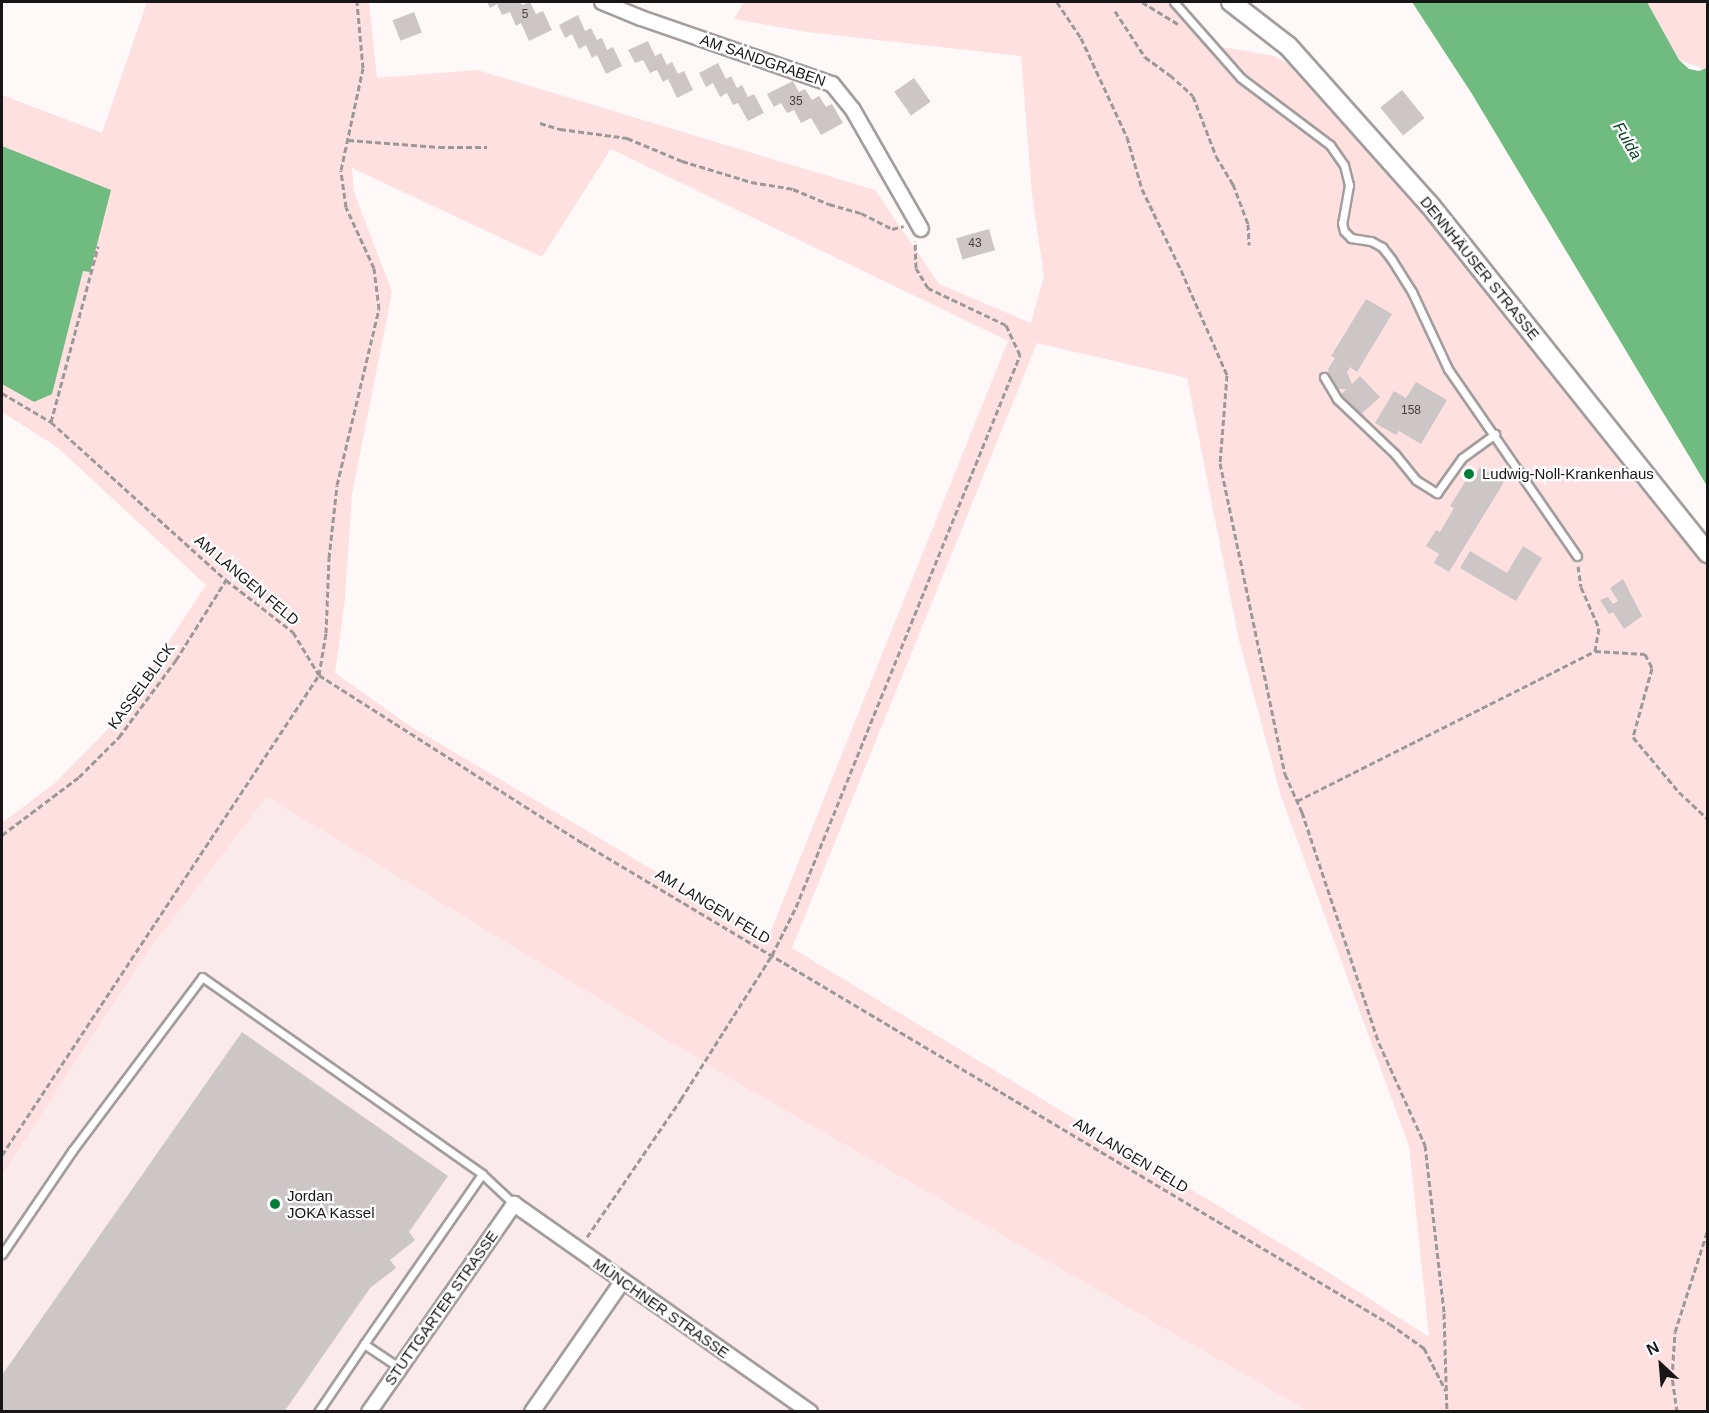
<!DOCTYPE html>
<html>
<head>
<meta charset="utf-8">
<style>
	body { margin:0 }
	#map { position:relative; width:1709px; height:1413px; overflow:hidden; background:#fff8f8; font-family:Arial,sans-serif }
	div>[style] { position:absolute }
	[style*='--x'] { left:calc(var(--x)*1px); top:calc(var(--y)*1px); width:calc(var(--w)*1px); rotate:calc(var(--a)*1deg) }
	.built>* { inset:0; background:#faeaeb }
	.green>* { inset:0; background:#fee0e1 }
	.water>* { inset:0; background:#6fbb80 }
	.building>* { inset:0; background:#cdc6c6; transform-origin:0 0 }
	.path>* { height:3px; margin-top:-1.5px; transform-origin:0; background:repeating-linear-gradient(90deg,#9d9898 0 6px,transparent 0 9px) }
	.roads { filter:drop-shadow(2px 0 #a39d9d) drop-shadow(-2px 0 #a39d9d) drop-shadow(0 2px #a39d9d) drop-shadow(0 -2px #a39d9d) }
	.lane>* { height:7px; margin:-3.5px; padding:0 3.5px; transform-origin:3.5px; border-radius:3.5px; background:#fff }
	.street>* { height:14px; margin:-7px; padding:0 7px; transform-origin:7px; border-radius:7px; background:#fff }
	.secondary>* { height:18px; margin:-9px; padding:0 9px; transform-origin:9px; border-radius:9px; background:#fff }
	.dots>* { width:16px; height:16px; translate:-50% -50%; box-sizing:border-box; border:3px solid #fff; border-radius:50% }
	span { translate:-50% -50%; white-space:nowrap; text-align:center; line-height:1.15; -webkit-text-stroke:4.5px #fff; paint-order:stroke }
	.number-label { font-size:12px; color:#454142 }
	.number-label span { -webkit-text-stroke-width:0 }
	.street-label { font-size:15px; color:#181516 }
	.poi-label { font-size:15px; color:#181516 }
	.left { translate:0 -50%; text-align:left }
	.water-label { font-size:16px; color:#07421c; font-style:italic }
	.frame { position:absolute; inset:0; border:3px solid #181516; pointer-events:none }
	.north { position:absolute; left:1631px; top:1335px; width:60px; height:60px; -webkit-text-stroke:4px #fff; paint-order:stroke; rotate:334deg; font-size:16px; font-weight:700; line-height:24px; text-align:center; color:#181516 }
	.north::after { content:''; display:block; margin:auto; width:21px; height:27px; background:#181516; clip-path:polygon(50% 0,100% 100%,50% 72%,0 100%) }
</style>
</head>
<body>
<div id="map">
	<div class="built">
		<i style="clip-path:polygon(267px 797px,741px 1085px,1308px 1411px,2px 1412px,2px 1175px,146px 954px)"></i>
	</div>
	<div class="green">
		<i style="clip-path:polygon(evenodd,147px 2px,369px 2px,377px 78px,477px 70px,875px 190px,939px 284px,1031px 323px,1044px 276px,1032px 194px,1021px 56px,807px 32px,734px 19px,744px 2px,1166px 2px,1210px 45px,1275px 56px,1293px 67px,1423px 207px,1707px 564px,1707px 1411px,1308px 1411px,741px 1085px,267px 797px,146px 954px,2px 1175px,2px 823px,55px 783px,116px 721px,206px 585px,57px 447px,2px 412px,2px 95px,102px 133px,147px 2px,611px 149px,1008px 341px,768px 938px,410px 726px,335px 673px,345px 599px,352px 494px,392px 292px,354px 192px,352px 168px,542px 257px,611px 149px,147px 2px,1037px 343px,1187px 378px,1239px 640px,1281px 796px,1409px 1146px,1429px 1337px,1323px 1269px,792px 948px,1037px 343px)"></i>
		<i style="clip-path:polygon(1647px 2px,1707px 2px,1707px 76px,1700px 67px,1679px 60px)"></i>
	</div>
	<div class="water">
		<i style="clip-path:polygon(1412px 2px,1647px 2px,1679px 60px,1689px 69px,1699px 71px,1707px 68px,1707px 486px,1472px 94px)"></i>
		<i style="clip-path:polygon(2px 146px,111px 190px,90px 272px,83px 271px,52px 394px,34px 402px,2px 384px)"></i>
	</div>
	<div class="building">
		<i style="clip-path:polygon(487px 2px,520px 2px,522px 5px,530px 2px,536px 14px,543px 11px,552px 30px,529px 41px,521px 23px,516px 26px,510px 12px,502px 15px,497px 4px,490px 8px)"></i>
		<i style="left:414px;top:12px;width:22px;height:23px;rotate:69deg"></i>
		<i style="clip-path:polygon(578px 15px,585px 31px,591px 28px,597px 40px,602px 38px,607px 50px,613px 47px,622px 66px,606px 74px,597px 55px,592px 58px,586px 45px,579px 49px,572px 34px,565px 38px,559px 25px)"></i>
		<i style="clip-path:polygon(648px 41px,655px 56px,661px 53px,667px 65px,672px 62px,678px 74px,684px 71px,693px 90px,677px 98px,668px 79px,663px 82px,657px 70px,650px 73px,643px 60px,635px 63px,628px 50px)"></i>
		<i style="clip-path:polygon(718px 63px,726px 79px,731px 76px,737px 88px,742px 85px,748px 97px,754px 94px,764px 113px,748px 121px,738px 103px,733px 105px,727px 93px,720px 97px,713px 83px,706px 87px,699px 73px)"></i>
		<i style="left:914px;top:78px;width:29px;height:24px;rotate:55deg"></i>
		<i style="clip-path:polygon(793px 81px,799px 92px,805px 89px,812px 100px,819px 96px,826px 107px,832px 104px,843px 123px,821px 135px,811px 118px,801px 123px,794px 110px,787px 113px,781px 103px,774px 107px,767px 94px)"></i>
		<i style="left:1402px;top:90px;width:36px;height:28px;rotate:51deg"></i>
		<i style="left:989px;top:229px;width:22px;height:34px;rotate:74deg"></i>
		<i style="clip-path:polygon(1366px 299px,1392px 314px,1357px 372px,1350px 367px,1347px 372px,1352px 384px,1360px 376px,1380px 397px,1358px 417px,1339px 397px,1346px 389px,1334px 389px,1328px 369px,1335px 358px,1331px 356px)"></i>
		<i style="clip-path:polygon(1416px 382px,1447px 400px,1421px 444px,1399px 431px,1396px 435px,1375px 423px,1394px 391px,1406px 398px)"></i>
		<i style="clip-path:polygon(1480px 467px,1504px 482px,1449px 572px,1434px 563px,1439px 554px,1426px 546px,1436px 530px,1440px 532px,1454px 508px,1450px 506px,1470px 474px,1474px 476px)"></i>
		<i style="clip-path:polygon(1523px 546px,1542px 558px,1516px 601px,1460px 568px,1470px 551px,1507px 573px)"></i>
		<i style="clip-path:polygon(1623px 579px,1642px 616px,1624px 629px,1613px 612px,1609px 614px,1600px 600px,1608px 597px,1613px 604px,1618px 601px,1610px 588px)"></i>
		<i style="clip-path:polygon(242px 1032px,448px 1176px,409px 1232px,415px 1240px,390px 1260px,396px 1268px,370px 1288px,284px 1412px,2px 1412px,2px 1375px)"></i>
	</div>
	<div class="path">
		<i style="--x:1057;--y:2;--w:43;--a:56.3"></i>
		<i style="--x:1081;--y:38;--w:109;--a:65.1"></i>
		<i style="--x:1127;--y:137;--w:54;--a:73.9"></i>
		<i style="--x:1142;--y:189;--w:90;--a:64.3"></i>
		<i style="--x:1181;--y:270;--w:115;--a:66.3"></i>
		<i style="--x:1227;--y:375;--w:88;--a:94.5"></i>
		<i style="--x:1220;--y:463;--w:318;--a:78.2"></i>
		<i style="--x:1285;--y:774;--w:42;--a:65.9"></i>
		<i style="--x:1302;--y:812;--w:243;--a:71.6"></i>
		<i style="--x:1379;--y:1043;--w:112;--a:65.7"></i>
		<i style="--x:1425;--y:1145;--w:169;--a:83.5"></i>
		<i style="--x:1444;--y:1313;--w:99;--a:88.3"></i>
		<i style="--x:1142;--y:2;--w:42;--a:31.4"></i>
		<i style="--x:1115;--y:11;--w:55;--a:56.9"></i>
		<i style="--x:1145;--y:57;--w:31;--a:36"></i>
		<i style="--x:1170;--y:75;--w:31;--a:42"></i>
		<i style="--x:1193;--y:96;--w:64;--a:69"></i>
		<i style="--x:1216;--y:156;--w:33;--a:59"></i>
		<i style="--x:1233;--y:184;--w:43;--a:69.4"></i>
		<i style="--x:1248;--y:224;--w:21;--a:87"></i>
		<i style="--x:540;--y:123;--w:21;--a:17"></i>
		<i style="--x:560;--y:129;--w:68;--a:7.7"></i>
		<i style="--x:627;--y:138;--w:60;--a:22.7"></i>
		<i style="--x:682;--y:161;--w:72;--a:16.9"></i>
		<i style="--x:751;--y:182;--w:43;--a:9.5"></i>
		<i style="--x:793;--y:189;--w:39;--a:23"></i>
		<i style="--x:829;--y:204;--w:33;--a:16"></i>
		<i style="--x:861;--y:213;--w:35;--a:27"></i>
		<i style="--x:892;--y:229;--w:12;--a:-14"></i>
		<i style="--x:348;--y:140;--w:91;--a:4.4"></i>
		<i style="--x:439;--y:147;--w:48;--a:0"></i>
		<i style="--x:2;--y:393;--w:57;--a:30.6"></i>
		<i style="--x:51;--y:422;--w:236;--a:42.1"></i>
		<i style="--x:226;--y:580;--w:85;--a:37.8"></i>
		<i style="--x:293;--y:632;--w:50;--a:58.8"></i>
		<i style="--x:319;--y:675;--w:313;--a:32.5"></i>
		<i style="--x:583;--y:843;--w:939;--a:30.8"></i>
		<i style="--x:1390;--y:1324;--w:42;--a:35.2"></i>
		<i style="--x:1424;--y:1348;--w:48;--a:62.9"></i>
		<i style="--x:51;--y:422;--w:182;--a:-75"></i>
		<i style="--x:1578;--y:566;--w:21;--a:82"></i>
		<i style="--x:1581;--y:587;--w:45;--a:66.3"></i>
		<i style="--x:1599;--y:628;--w:23;--a:100"></i>
		<i style="--x:1595;--y:651;--w:50;--a:3.4"></i>
		<i style="--x:1645;--y:654;--w:16;--a:63"></i>
		<i style="--x:1652;--y:668;--w:72;--a:105.4"></i>
		<i style="--x:1633;--y:737;--w:72;--a:50.1"></i>
		<i style="--x:1679;--y:792;--w:40;--a:43"></i>
		<i style="--x:1297;--y:801;--w:334;--a:-26.7"></i>
		<i style="--x:2;--y:835;--w:96;--a:-37"></i>
		<i style="--x:79;--y:777;--w:57;--a:-45"></i>
		<i style="--x:119;--y:737;--w:96;--a:-53.5"></i>
		<i style="--x:176;--y:660;--w:94;--a:-58"></i>
		<i style="--x:2;--y:1155;--w:575;--a:-56.56"></i>
		<i style="--x:319;--y:675;--w:43;--a:-80.5"></i>
		<i style="--x:326;--y:633;--w:75;--a:-87.7"></i>
		<i style="--x:329;--y:558;--w:73;--a:-83.7"></i>
		<i style="--x:337;--y:485;--w:181;--a:-76.6"></i>
		<i style="--x:379;--y:309;--w:41;--a:-97"></i>
		<i style="--x:374;--y:268;--w:67;--a:-114.7"></i>
		<i style="--x:346;--y:207;--w:37;--a:-98"></i>
		<i style="--x:341;--y:170;--w:104;--a:-77.8"></i>
		<i style="--x:363;--y:68;--w:66;--a:-95.2"></i>
		<i style="--x:587;--y:1237;--w:167;--a:-55.7"></i>
		<i style="--x:681;--y:1099;--w:170;--a:-57.7"></i>
		<i style="--x:772;--y:955;--w:54;--a:-63.4"></i>
		<i style="--x:796;--y:907;--w:596;--a:-67.91"></i>
		<i style="--x:1020;--y:355;--w:33;--a:-115"></i>
		<i style="--x:1006;--y:325;--w:86;--a:-154.6"></i>
		<i style="--x:928;--y:288;--w:23;--a:-121"></i>
		<i style="--x:916;--y:268;--w:27;--a:-92"></i>
		<i style="--x:1677;--y:1412;--w:34;--a:-98"></i>
		<i style="--x:1672;--y:1378;--w:46;--a:-86.3"></i>
		<i style="--x:1675;--y:1332;--w:108;--a:-72.2"></i>
	</div>
	<div class="roads">
		<div class="lane">
			<i style="--x:1174;--y:2;--w:101;--a:48.6"></i>
			<i style="--x:1241;--y:78;--w:111;--a:37"></i>
			<i style="--x:1330;--y:145;--w:24;--a:55"></i>
			<i style="--x:1344;--y:165;--w:21;--a:76"></i>
			<i style="--x:1349;--y:185;--w:39;--a:100"></i>
			<i style="--x:1342;--y:223;--w:8;--a:76"></i>
			<i style="--x:1344;--y:231;--w:10;--a:45"></i>
			<i style="--x:1351;--y:238;--w:20;--a:9"></i>
			<i style="--x:1371;--y:241;--w:13;--a:29"></i>
			<i style="--x:1382;--y:247;--w:16;--a:52"></i>
			<i style="--x:1392;--y:260;--w:38;--a:58"></i>
			<i style="--x:1412;--y:292;--w:85;--a:64.9"></i>
			<i style="--x:1448;--y:369;--w:227;--a:55.4"></i>
			<i style="--x:1324;--y:377;--w:26;--a:59"></i>
			<i style="--x:1337;--y:399;--w:80;--a:43.5"></i>
			<i style="--x:1395;--y:454;--w:33;--a:51"></i>
			<i style="--x:1416;--y:480;--w:25;--a:32"></i>
			<i style="--x:1437;--y:493;--w:43;--a:-54.5"></i>
			<i style="--x:1462;--y:458;--w:41;--a:-36"></i>
			<i style="--x:2;--y:1254;--w:125;--a:-55.8"></i>
			<i style="--x:72;--y:1151;--w:217;--a:-53.2"></i>
			<i style="--x:202;--y:977;--w:342;--a:35.1"></i>
			<i style="--x:482;--y:1174;--w:44;--a:43.2"></i>
			<i style="--x:364;--y:1344;--w:207;--a:-55.2"></i>
			<i style="--x:318;--y:1412;--w:82;--a:-55.9"></i>
			<i style="--x:364;--y:1344;--w:43;--a:33.7"></i>
		</div>
		<div class="street">
			<i style="--x:602;--y:2;--w:42;--a:22.3"></i>
			<i style="--x:641;--y:18;--w:202;--a:19.1"></i>
			<i style="--x:832;--y:84;--w:33;--a:51"></i>
			<i style="--x:853;--y:110;--w:137;--a:60.3"></i>
			<i style="--x:369;--y:1412;--w:254;--a:-55.1"></i>
			<i style="--x:514;--y:1204;--w:362;--a:35.1"></i>
			<i style="--x:532;--y:1412;--w:158;--a:-55.3"></i>
		</div>
		<div class="secondary">
			<i style="--x:1231;--y:2;--w:72;--a:37.7"></i>
			<i style="--x:1288;--y:46;--w:212;--a:48.3"></i>
			<i style="--x:1429;--y:204;--w:447;--a:51.4"></i>
		</div>
	</div>
	<div class="dots">
		<i style="left:1469px;top:474px;background:#007e37"></i>
		<i style="left:275px;top:1204px;background:#007e37"></i>
	</div>
	<div class="number-label">
		<span style="left:525px;top:15px">5</span>
		<span style="left:796px;top:102px">35</span>
		<span style="left:975px;top:244px">43</span>
		<span style="left:1411px;top:411px">158</span>
	</div>
	<div class="street-label">
		<span style="left:763px;top:60px;rotate:19deg">AM SANDGRABEN</span>
		<span style="left:1480px;top:268px;rotate:51deg">DENNHÄUSER STRASSE</span>
		<span style="left:247px;top:580px;rotate:40deg">AM LANGEN FELD</span>
		<span style="left:141px;top:686px;rotate:-54deg">KASSELBLICK</span>
		<span style="left:713px;top:906px;rotate:31deg">AM LANGEN FELD</span>
		<span style="left:1131px;top:1155px;rotate:31deg">AM LANGEN FELD</span>
		<span style="left:441px;top:1308px;rotate:-55deg">STUTTGARTER STRASSE</span>
		<span style="left:661px;top:1308px;rotate:35deg">MÜNCHNER STRASSE</span>
	</div>
	<div class="poi-label">
		<span class="left" style="left:1482px;top:474px">Ludwig-Noll-Krankenhaus</span>
		<span class="left" style="left:287px;top:1204px">Jordan<br>JOKA Kassel</span>
	</div>
	<div class="water-label">
		<span style="left:1627px;top:141px;rotate:60deg">Fulda</span>
	</div>
	<div class="frame"></div>
	<div class="north">N</div>
</div>
</body>
</html>
